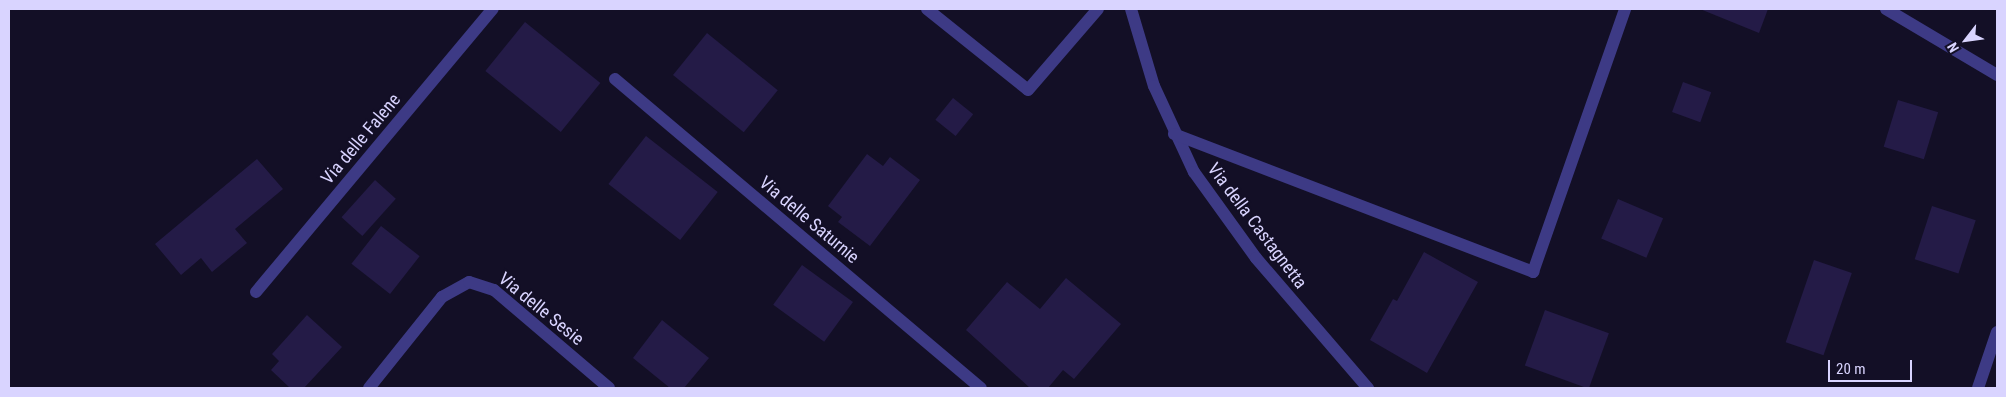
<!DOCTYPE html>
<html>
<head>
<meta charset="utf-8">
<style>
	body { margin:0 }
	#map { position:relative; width:2006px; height:397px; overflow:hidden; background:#130f26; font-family:"Roboto Condensed",sans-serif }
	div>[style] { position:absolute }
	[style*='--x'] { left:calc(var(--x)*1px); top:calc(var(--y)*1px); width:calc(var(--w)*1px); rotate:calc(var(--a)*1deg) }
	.building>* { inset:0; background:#241b47; transform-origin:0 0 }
	.minor>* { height:12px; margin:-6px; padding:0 6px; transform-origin:6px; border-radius:6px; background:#3d3a85 }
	span { translate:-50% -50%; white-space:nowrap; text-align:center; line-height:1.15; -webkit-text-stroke:4px #130f26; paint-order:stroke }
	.street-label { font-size:18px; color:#d9d4ff }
	.frame { position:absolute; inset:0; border:10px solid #d9d4ff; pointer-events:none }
	.north { position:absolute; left:1941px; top:15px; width:50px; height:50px; -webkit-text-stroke:4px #130f26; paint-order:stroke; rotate:240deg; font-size:14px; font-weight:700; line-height:20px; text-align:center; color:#d9d4ff }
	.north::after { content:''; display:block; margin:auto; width:18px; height:22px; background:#d9d4ff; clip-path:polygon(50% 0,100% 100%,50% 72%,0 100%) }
	.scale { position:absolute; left:1828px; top:360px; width:84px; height:22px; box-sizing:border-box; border:2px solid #d9d4ff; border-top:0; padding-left:6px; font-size:15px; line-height:18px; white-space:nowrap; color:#d9d4ff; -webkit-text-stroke:4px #130f26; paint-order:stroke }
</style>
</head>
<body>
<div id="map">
	<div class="building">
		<i style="clip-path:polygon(1700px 9px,1768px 9px,1759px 33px)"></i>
		<i style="left:525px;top:22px;width:97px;height:63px;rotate:39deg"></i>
		<i style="left:707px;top:33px;width:91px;height:54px;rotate:39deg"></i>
		<i style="left:1683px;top:82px;width:30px;height:32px;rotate:20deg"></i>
		<i style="left:953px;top:98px;width:26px;height:28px;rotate:39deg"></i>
		<i style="left:1898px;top:100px;width:42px;height:49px;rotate:17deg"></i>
		<i style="left:646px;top:136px;width:91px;height:61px;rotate:38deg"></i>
		<i style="clip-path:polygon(867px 154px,883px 166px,890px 157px,920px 180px,870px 246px,838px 222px,842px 217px,828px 206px)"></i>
		<i style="clip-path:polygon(257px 159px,283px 189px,235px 229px,247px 243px,212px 272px,201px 258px,181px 275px,155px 244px)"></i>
		<i style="left:375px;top:180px;width:28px;height:50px;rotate:42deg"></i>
		<i style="left:1618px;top:199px;width:49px;height:43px;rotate:23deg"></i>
		<i style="left:1932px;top:206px;width:46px;height:56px;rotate:18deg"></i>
		<i style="left:381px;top:226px;width:49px;height:48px;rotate:38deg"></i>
		<i style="clip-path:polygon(1424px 252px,1478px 282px,1427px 373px,1370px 340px,1393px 299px,1397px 301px)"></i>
		<i style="left:1814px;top:260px;width:40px;height:87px;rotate:19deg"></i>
		<i style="left:802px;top:265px;width:63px;height:49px;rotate:36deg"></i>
		<i style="clip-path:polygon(1066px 278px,1121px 324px,1074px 379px,1063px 370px,1048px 388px,1030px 388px,966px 330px,1007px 282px,1040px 309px)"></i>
		<i style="left:1545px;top:310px;width:68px;height:59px;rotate:20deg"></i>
		<i style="clip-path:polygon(307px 315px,342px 347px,304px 388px,290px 388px,271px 370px,279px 361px,272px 354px)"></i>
		<i style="clip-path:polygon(662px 320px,709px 358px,684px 388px,670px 388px,633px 358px)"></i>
	</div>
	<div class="minor">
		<i style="--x:927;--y:9;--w:129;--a:38.7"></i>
		<i style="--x:1028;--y:90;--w:107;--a:-49.2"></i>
		<i style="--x:1131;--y:9;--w:80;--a:73.4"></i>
		<i style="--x:1154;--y:86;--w:95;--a:65.1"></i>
		<i style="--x:1194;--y:172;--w:106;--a:54.2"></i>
		<i style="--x:1256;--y:258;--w:172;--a:49.3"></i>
		<i style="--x:1886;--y:9;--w:129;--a:30.7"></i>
		<i style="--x:615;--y:79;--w:479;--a:40.2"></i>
		<i style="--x:1174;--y:134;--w:385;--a:21"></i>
		<i style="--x:1533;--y:272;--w:279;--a:-70.7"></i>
		<i style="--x:256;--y:292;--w:369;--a:-50.1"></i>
		<i style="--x:369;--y:388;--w:117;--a:-51.3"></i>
		<i style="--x:442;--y:297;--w:31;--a:-29"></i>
		<i style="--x:469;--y:282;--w:26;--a:18"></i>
		<i style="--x:494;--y:290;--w:151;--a:40.4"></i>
		<i style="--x:1978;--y:388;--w:59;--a:-71.3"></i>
	</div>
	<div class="street-label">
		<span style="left:361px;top:139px;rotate:-50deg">Via delle Falene</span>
		<span style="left:809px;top:220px;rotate:40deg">Via delle Saturnie</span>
		<span style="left:1257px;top:226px;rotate:53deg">Via della Castagnetta</span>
		<span style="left:541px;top:309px;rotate:39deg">Via delle Sesie</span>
	</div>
	<div class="frame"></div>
	<div class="north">N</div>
	<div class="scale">20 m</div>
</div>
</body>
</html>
